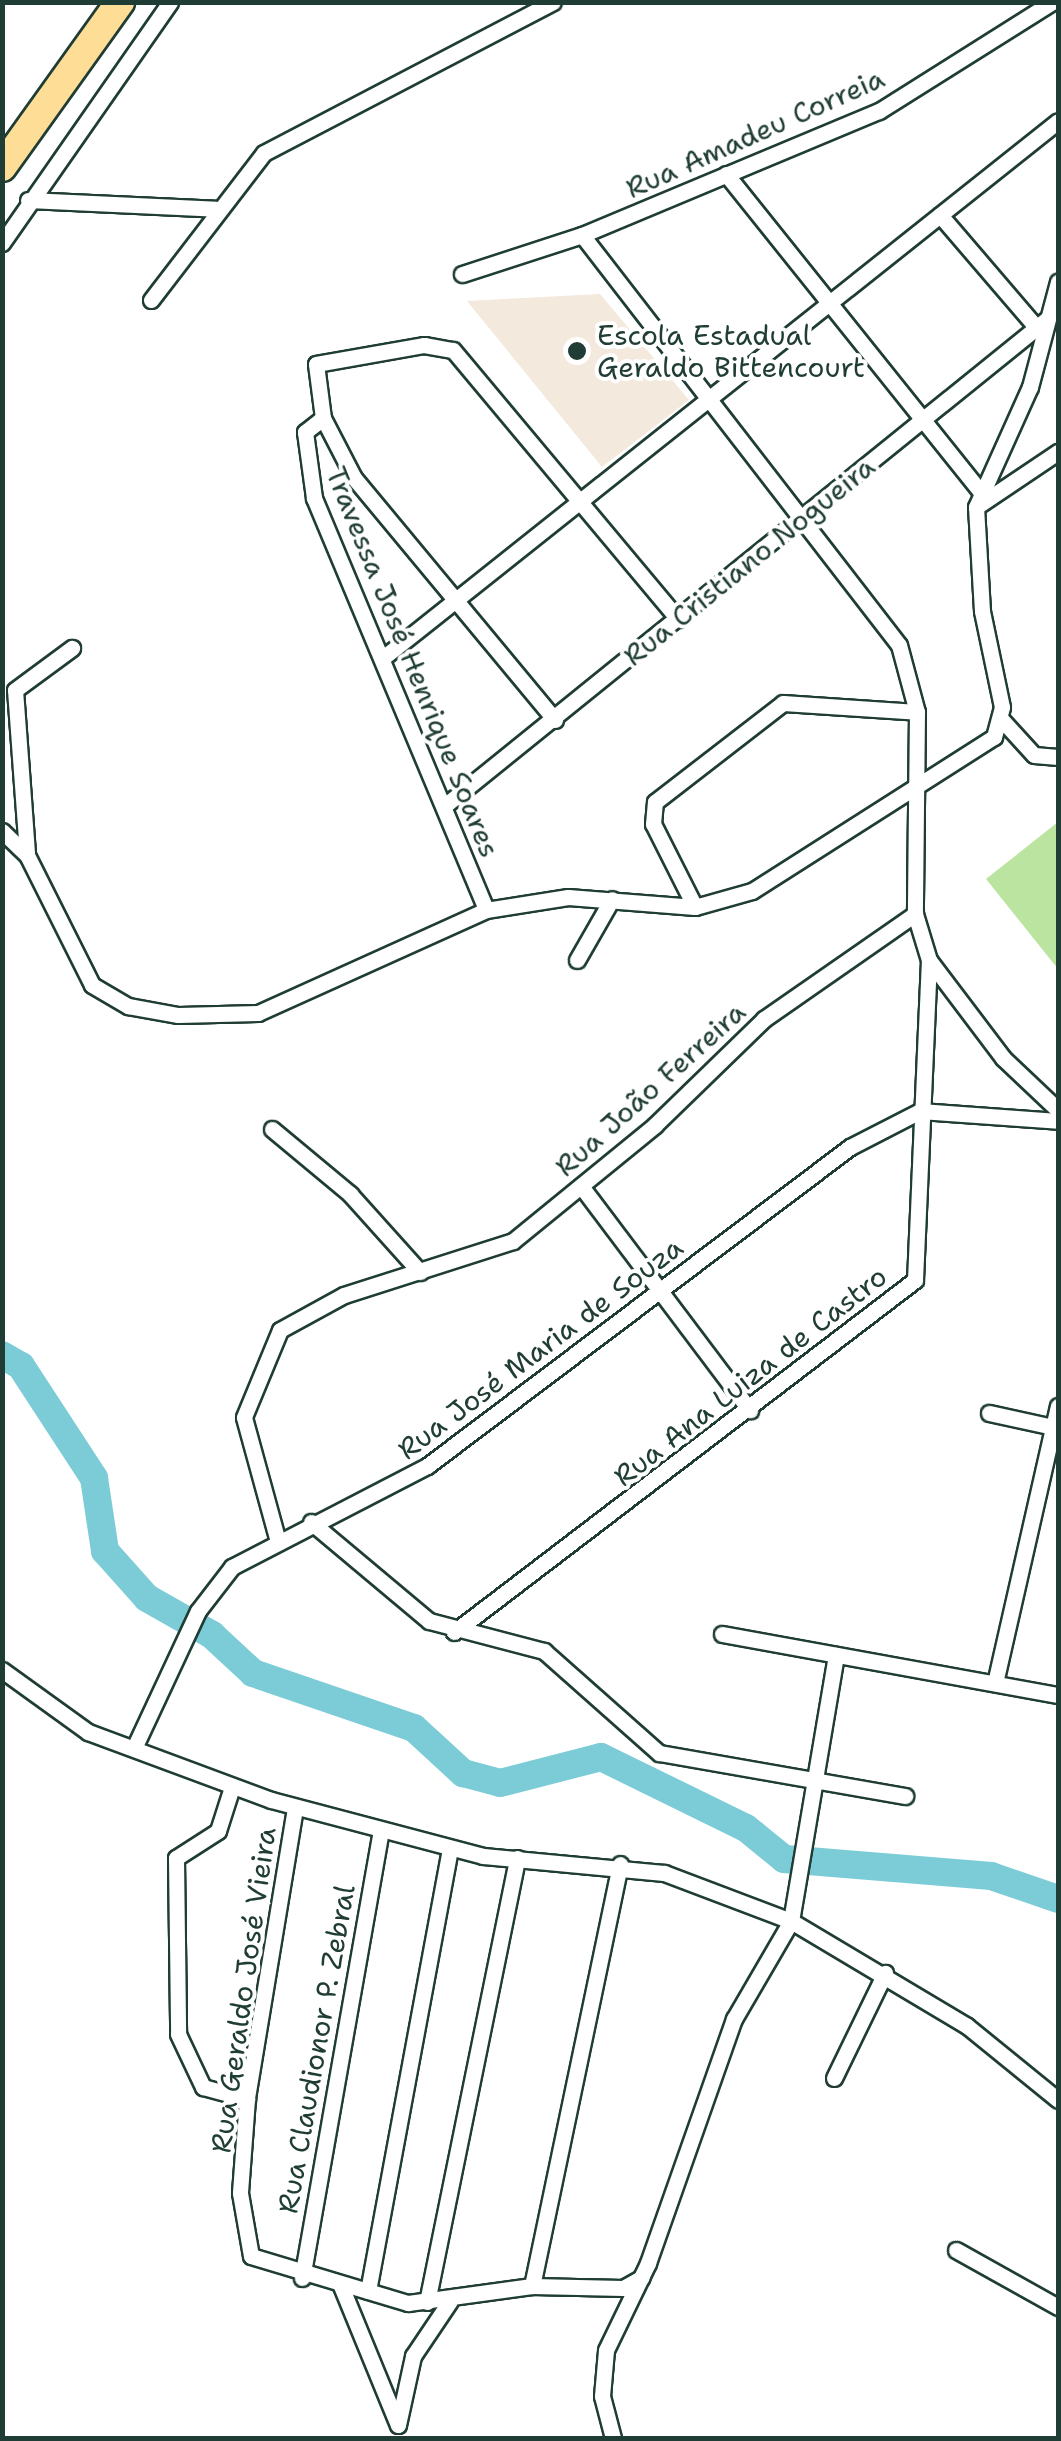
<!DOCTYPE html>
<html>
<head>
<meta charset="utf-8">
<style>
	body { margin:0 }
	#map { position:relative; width:1061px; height:2441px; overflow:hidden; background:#fff; font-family:"Shantell Sans",sans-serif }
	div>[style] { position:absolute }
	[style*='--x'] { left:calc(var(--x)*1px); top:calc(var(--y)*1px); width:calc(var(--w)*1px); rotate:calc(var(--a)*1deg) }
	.built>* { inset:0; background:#f3e9dc }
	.green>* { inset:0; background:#bbe4a0 }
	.river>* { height:28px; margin:-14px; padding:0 14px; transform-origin:14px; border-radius:14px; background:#7cccd7 }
	.roads { filter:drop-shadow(2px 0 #1f3d34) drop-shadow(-2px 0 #1f3d34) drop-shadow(0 2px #1f3d34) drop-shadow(0 -2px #1f3d34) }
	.street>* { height:15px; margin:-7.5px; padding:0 7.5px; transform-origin:7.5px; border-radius:7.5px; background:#fff }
	.highway>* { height:28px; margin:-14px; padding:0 14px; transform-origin:14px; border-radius:14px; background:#fedd96 }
	.dots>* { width:28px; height:28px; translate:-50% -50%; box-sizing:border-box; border:5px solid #fff; border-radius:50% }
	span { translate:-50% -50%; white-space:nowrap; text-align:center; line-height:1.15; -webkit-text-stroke:8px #fff; paint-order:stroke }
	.street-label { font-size:28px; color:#1f3d34 }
	.poi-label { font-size:28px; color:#1f3d34 }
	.left { translate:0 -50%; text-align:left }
	.frame { position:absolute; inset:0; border:5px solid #1f3d34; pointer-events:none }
</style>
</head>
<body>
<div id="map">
	<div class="built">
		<i style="clip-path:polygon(600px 294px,689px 400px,602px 467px,467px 301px)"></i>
	</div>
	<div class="green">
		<i style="clip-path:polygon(1058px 822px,1058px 969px,986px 879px)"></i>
	</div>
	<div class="river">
		<i style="--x:2;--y:1355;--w:22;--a:30"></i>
		<i style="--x:21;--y:1366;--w:134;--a:56.9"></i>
		<i style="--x:94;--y:1478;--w:74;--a:81.4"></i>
		<i style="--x:105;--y:1551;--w:63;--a:48.2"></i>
		<i style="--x:147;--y:1598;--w:75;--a:29.6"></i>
		<i style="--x:212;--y:1635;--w:56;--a:42.8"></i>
		<i style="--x:253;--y:1673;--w:170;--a:18.9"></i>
		<i style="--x:414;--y:1728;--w:67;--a:42.6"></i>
		<i style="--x:463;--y:1773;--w:38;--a:15"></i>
		<i style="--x:500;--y:1783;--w:104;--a:-14.4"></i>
		<i style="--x:601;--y:1757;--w:161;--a:26.1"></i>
		<i style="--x:746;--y:1828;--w:49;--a:39.2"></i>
		<i style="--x:784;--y:1859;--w:208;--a:4.7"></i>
		<i style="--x:991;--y:1876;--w:71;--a:18.9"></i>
	</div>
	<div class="roads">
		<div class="street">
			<i style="--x:726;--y:174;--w:406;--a:51.3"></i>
			<i style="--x:28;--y:200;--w:188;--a:2.7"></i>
			<i style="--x:940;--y:215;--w:149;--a:49.4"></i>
			<i style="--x:582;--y:235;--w:518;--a:52.29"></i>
			<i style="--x:899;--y:645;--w:69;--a:75"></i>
			<i style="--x:917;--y:712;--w:202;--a:90.6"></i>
			<i style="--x:915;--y:914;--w:48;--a:73.1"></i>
			<i style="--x:929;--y:960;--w:123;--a:52.9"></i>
			<i style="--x:1003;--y:1058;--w:76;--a:43.4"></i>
			<i style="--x:2;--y:243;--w:294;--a:-55.1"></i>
			<i style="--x:462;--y:274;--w:126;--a:-18"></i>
			<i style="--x:582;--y:235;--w:322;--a:-22.7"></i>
			<i style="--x:879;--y:111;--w:204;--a:-32.2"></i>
			<i style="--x:151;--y:300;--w:185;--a:-52.5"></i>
			<i style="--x:264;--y:153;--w:326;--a:-27.6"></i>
			<i style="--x:323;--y:418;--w:23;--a:142"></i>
			<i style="--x:305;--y:432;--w:67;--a:82.2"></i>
			<i style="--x:314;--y:498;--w:446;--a:67.3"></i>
			<i style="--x:976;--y:507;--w:99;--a:-33.9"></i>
			<i style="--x:384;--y:657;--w:861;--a:-38.49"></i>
			<i style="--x:555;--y:720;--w:315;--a:-129.7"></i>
			<i style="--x:354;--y:478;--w:68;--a:-117.3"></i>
			<i style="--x:323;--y:418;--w:54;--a:-97.4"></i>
			<i style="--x:316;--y:364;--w:110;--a:-10"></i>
			<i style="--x:424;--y:345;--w:29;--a:10"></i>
			<i style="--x:453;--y:350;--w:351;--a:50.1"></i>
			<i style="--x:1002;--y:720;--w:47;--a:47.6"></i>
			<i style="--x:1034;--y:755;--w:24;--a:5"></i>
			<i style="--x:448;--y:803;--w:770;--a:-38.94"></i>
			<i style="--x:2;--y:831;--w:35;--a:44"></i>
			<i style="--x:27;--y:855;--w:145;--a:63.4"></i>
			<i style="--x:92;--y:985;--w:42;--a:30.3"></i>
			<i style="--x:128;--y:1006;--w:51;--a:10.2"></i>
			<i style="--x:178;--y:1015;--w:80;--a:-1.4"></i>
			<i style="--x:258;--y:1013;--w:250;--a:-24.3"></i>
			<i style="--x:486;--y:910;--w:83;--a:-9"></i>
			<i style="--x:568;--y:897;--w:127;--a:4.5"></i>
			<i style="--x:695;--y:907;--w:59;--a:-15.7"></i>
			<i style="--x:752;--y:891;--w:287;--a:-32.5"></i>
			<i style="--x:994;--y:737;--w:31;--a:-75"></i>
			<i style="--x:1002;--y:707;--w:98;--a:-101.8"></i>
			<i style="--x:982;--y:611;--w:104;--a:-93.3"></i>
			<i style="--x:976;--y:507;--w:132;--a:-65.8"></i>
			<i style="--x:1030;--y:387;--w:109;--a:-75.1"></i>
			<i style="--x:27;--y:853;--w:163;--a:-94.2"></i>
			<i style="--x:15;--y:690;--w:71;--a:-36.4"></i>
			<i style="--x:695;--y:907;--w:93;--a:-116.8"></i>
			<i style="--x:653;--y:824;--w:22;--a:-85"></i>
			<i style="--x:655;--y:802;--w:162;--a:-37.7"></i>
			<i style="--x:783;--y:703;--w:134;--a:3.8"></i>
			<i style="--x:577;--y:960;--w:70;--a:-60.2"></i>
			<i style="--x:272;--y:1129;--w:102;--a:39.8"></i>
			<i style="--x:350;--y:1194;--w:105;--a:48.1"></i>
			<i style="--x:581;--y:1186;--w:281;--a:53"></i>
			<i style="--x:989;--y:1413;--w:71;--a:12.3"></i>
			<i style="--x:311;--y:1522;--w:154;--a:40"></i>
			<i style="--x:429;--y:1621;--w:119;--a:14.6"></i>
			<i style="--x:544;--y:1651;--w:154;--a:41.6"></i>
			<i style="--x:659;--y:1753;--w:250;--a:9.9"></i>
			<i style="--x:277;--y:1538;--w:125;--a:-105.3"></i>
			<i style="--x:244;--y:1417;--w:94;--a:-67.5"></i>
			<i style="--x:280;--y:1330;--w:73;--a:-28.7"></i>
			<i style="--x:344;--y:1295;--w:177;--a:-17.7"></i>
			<i style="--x:513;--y:1241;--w:183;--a:-39.2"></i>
			<i style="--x:655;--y:1125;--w:152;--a:-44.2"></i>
			<i style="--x:764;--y:1019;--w:184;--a:-34.8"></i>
			<i style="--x:454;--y:1632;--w:580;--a:-37.36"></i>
			<i style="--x:915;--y:1280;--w:320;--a:-87.5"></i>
			<i style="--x:722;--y:1634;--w:341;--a:10.3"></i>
			<i style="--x:2;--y:1670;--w:106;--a:35.8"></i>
			<i style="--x:88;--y:1732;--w:195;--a:20.4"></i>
			<i style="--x:271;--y:1800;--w:219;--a:14.8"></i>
			<i style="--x:483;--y:1856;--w:182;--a:5.4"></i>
			<i style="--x:664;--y:1873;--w:136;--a:20.7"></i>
			<i style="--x:791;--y:1921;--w:205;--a:30.8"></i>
			<i style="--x:967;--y:2026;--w:117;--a:39.1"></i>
			<i style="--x:995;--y:1683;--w:284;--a:-77.2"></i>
			<i style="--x:135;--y:1746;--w:149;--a:-65"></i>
			<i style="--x:198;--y:1611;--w:56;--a:-52.3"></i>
			<i style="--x:232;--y:1567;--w:220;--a:-27.4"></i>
			<i style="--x:427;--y:1466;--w:530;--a:-37.02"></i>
			<i style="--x:850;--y:1147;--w:79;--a:-27.2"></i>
			<i style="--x:920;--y:1111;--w:138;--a:4.1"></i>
			<i style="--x:232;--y:1787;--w:46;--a:107.7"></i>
			<i style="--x:218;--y:1831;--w:50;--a:147.3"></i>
			<i style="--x:176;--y:1858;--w:176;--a:89.3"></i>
			<i style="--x:178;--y:2034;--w:59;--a:64.7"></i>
			<i style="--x:203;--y:2087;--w:46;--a:15.3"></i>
			<i style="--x:295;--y:1808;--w:295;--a:99.4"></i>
			<i style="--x:247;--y:2099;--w:94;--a:94.3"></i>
			<i style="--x:240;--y:2193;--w:64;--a:80.1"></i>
			<i style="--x:251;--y:2256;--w:164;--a:16.7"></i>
			<i style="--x:408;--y:2303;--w:125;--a:-7.8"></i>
			<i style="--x:532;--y:2286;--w:91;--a:1.3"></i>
			<i style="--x:623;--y:2288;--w:21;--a:-29"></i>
			<i style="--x:834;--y:2078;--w:117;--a:-64.1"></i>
			<i style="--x:956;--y:2250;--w:117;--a:29.2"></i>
			<i style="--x:302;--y:2278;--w:455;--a:-80"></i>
			<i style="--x:341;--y:2286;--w:150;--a:67.7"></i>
			<i style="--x:398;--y:2425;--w:71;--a:-77.7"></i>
			<i style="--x:413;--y:2356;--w:66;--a:-56.1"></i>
			<i style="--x:532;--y:2286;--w:431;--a:-78.2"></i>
			<i style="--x:368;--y:2291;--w:450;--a:-79.5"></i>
			<i style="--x:427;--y:2302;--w:453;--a:-78.5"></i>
			<i style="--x:613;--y:2438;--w:43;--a:-104.7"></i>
			<i style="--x:602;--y:2396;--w:46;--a:-85"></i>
			<i style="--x:606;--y:2350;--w:97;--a:-64.2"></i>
			<i style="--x:648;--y:2263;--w:259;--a:-70.6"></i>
			<i style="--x:734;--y:2019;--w:113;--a:-59.8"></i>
			<i style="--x:791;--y:1921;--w:270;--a:-80.4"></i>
		</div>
		<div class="highway">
			<i style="--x:2;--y:167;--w:203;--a:-54.4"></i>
		</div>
	</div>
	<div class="dots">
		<i style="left:577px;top:351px;background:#1f3d34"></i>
	</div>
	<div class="street-label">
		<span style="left:755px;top:133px;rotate:-24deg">Rua Amadeu Correia</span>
		<span style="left:749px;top:561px;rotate:-39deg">Rua Cristiano Nogueira</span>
		<span style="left:413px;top:662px;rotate:68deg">Travessa José Henrique Soares</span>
		<span style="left:650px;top:1089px;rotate:-42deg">Rua João Ferreira</span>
		<span style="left:540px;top:1348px;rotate:-37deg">Rua José Maria de Souza</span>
		<span style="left:750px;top:1376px;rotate:-38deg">Rua Ana Luiza de Castro</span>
		<span style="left:243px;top:1990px;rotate:-82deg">Rua Geraldo José Vieira</span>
		<span style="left:316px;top:2049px;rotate:-80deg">Rua Claudionor P. Zebral</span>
	</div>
	<div class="poi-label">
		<span class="left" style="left:597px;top:351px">Escola Estadual<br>Geraldo Bittencourt</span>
	</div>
	<div class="frame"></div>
</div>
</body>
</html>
